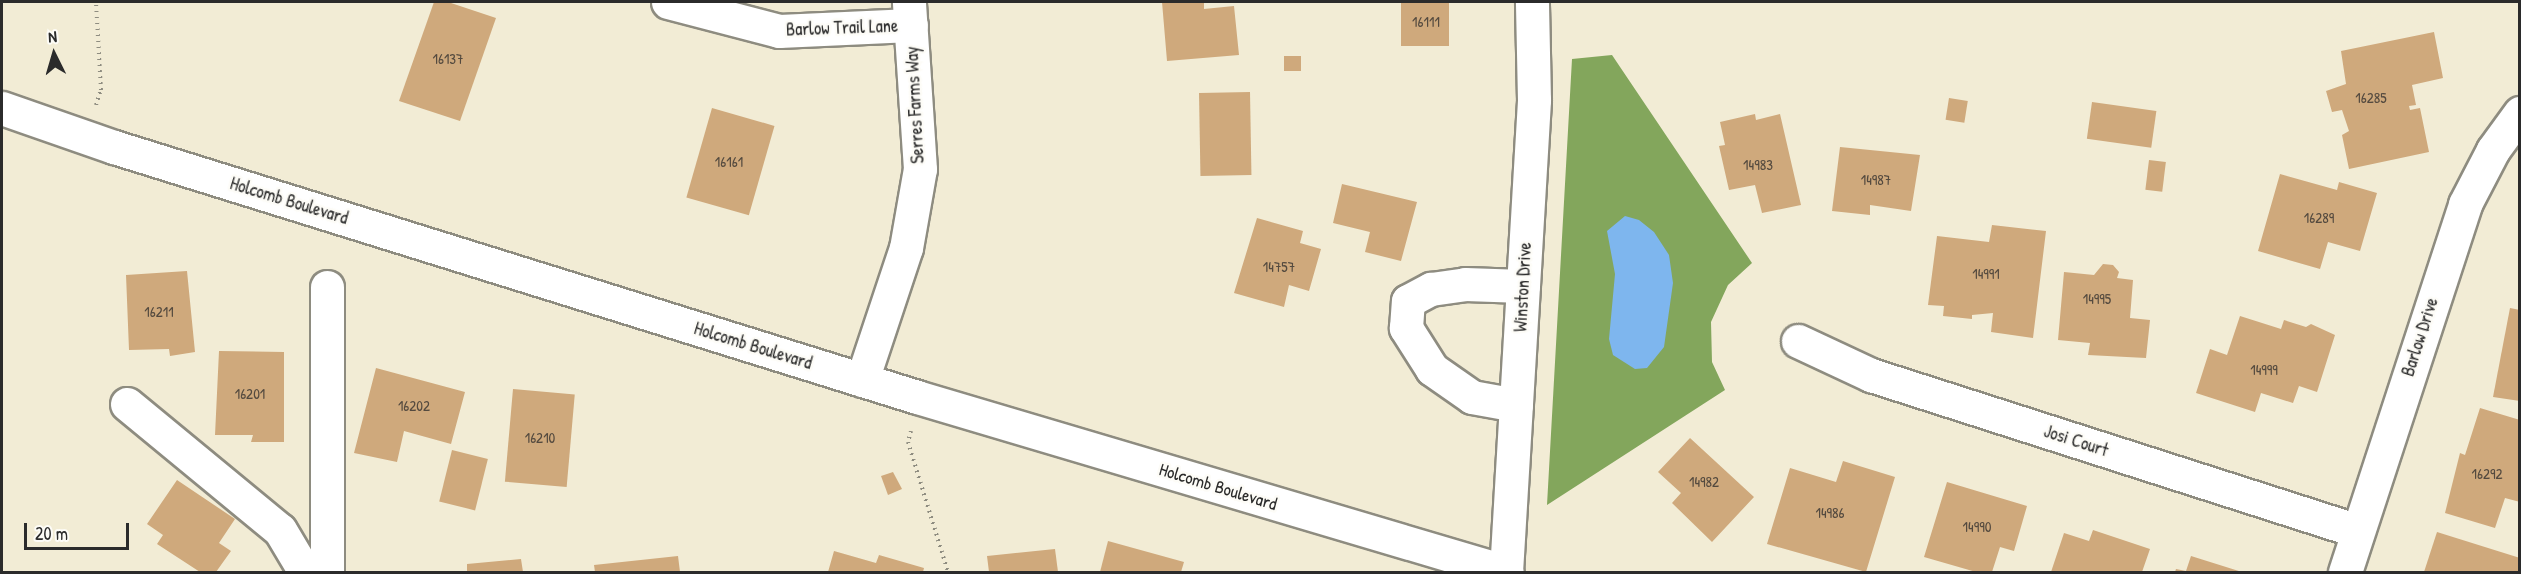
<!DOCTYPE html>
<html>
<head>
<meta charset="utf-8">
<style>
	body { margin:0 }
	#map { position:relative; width:2521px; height:574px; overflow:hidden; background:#f2ecd5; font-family:"Patrick Hand",sans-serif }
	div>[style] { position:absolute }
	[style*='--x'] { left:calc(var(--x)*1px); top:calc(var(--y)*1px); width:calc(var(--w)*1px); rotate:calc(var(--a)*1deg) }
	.forest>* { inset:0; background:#83a65c }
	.water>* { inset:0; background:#7eb6ee }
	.building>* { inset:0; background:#cfa97c; transform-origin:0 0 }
	.path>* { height:4px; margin-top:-2px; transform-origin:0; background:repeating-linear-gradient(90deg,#8e8c80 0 1.5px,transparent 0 6px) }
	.roads { filter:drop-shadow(2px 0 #8e8c80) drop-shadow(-2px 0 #8e8c80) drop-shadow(0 2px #8e8c80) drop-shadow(0 -2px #8e8c80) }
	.minor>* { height:33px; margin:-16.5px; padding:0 16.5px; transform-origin:16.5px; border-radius:16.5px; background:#fff }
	span { translate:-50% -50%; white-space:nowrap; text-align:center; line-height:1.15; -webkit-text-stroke:5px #fdfcf7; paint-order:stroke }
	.number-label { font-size:15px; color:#544a3f }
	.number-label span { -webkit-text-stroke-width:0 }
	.street-label { font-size:18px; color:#2b2b2b }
	.frame { position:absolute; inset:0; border:3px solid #2b2b2b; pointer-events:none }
	.north { position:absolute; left:24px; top:24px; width:60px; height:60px; -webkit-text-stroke:4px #fdfcf7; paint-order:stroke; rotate:355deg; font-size:16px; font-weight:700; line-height:24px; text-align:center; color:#2b2b2b }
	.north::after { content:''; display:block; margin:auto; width:21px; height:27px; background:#2b2b2b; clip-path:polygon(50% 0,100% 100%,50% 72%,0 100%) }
	.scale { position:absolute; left:24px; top:523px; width:105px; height:27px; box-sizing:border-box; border:3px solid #2b2b2b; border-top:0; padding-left:8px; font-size:18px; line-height:21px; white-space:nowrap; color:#2b2b2b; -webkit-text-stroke:4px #fdfcf7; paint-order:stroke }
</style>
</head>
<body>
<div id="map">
	<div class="forest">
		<i style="clip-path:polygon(1612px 55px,1752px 263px,1728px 285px,1711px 322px,1712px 362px,1725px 390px,1547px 505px,1572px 59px)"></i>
	</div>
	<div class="water">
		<i style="clip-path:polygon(1625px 216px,1639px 220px,1654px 232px,1669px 255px,1673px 283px,1664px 347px,1647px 368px,1635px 369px,1613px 355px,1609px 339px,1615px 274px,1607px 231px)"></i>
	</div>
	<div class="building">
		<i style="clip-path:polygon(434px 2px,448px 2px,496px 18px,460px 121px,399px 101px)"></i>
		<i style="clip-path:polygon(1162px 2px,1204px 2px,1204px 9px,1234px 6px,1239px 55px,1167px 61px)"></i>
		<i style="left:1401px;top:2px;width:48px;height:44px"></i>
		<i style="clip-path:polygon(2434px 32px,2443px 78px,2412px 85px,2416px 105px,2409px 106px,2410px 110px,2420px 108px,2429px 152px,2349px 169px,2342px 135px,2349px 131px,2342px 110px,2332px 112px,2326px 91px,2346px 84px,2341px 51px)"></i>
		<i style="left:1284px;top:56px;width:17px;height:15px"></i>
		<i style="left:1250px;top:92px;width:83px;height:51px;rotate:89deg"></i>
		<i style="left:1949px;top:98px;width:19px;height:22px;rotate:9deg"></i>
		<i style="left:2092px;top:102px;width:65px;height:37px;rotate:8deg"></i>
		<i style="left:712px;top:108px;width:65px;height:93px;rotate:16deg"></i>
		<i style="clip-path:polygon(1755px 114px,1756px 120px,1780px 114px,1801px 205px,1762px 213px,1755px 185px,1729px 190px,1719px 146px,1725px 145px,1720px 122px)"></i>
		<i style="clip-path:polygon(1840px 147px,1920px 155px,1911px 211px,1870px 205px,1870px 215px,1832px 211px)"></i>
		<i style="left:2149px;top:160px;width:17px;height:30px;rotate:7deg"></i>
		<i style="clip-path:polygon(2280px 174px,2337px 190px,2339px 182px,2377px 193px,2360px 251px,2328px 242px,2320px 269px,2258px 251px)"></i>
		<i style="clip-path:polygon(1342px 184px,1417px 202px,1401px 261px,1365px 252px,1370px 232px,1333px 223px)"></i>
		<i style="clip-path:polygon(1257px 218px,1303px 231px,1300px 243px,1321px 249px,1309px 291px,1289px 285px,1284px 307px,1234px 293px)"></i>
		<i style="clip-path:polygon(1992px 225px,2046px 231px,2033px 338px,1991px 332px,1993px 313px,1972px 315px,1972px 319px,1943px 316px,1944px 306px,1928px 305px,1937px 236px,1989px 242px)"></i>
		<i style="clip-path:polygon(2103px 264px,2113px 265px,2119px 272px,2117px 278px,2133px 280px,2130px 318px,2150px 320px,2146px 358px,2088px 355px,2090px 343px,2058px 340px,2064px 272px,2094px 275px)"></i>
		<i style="clip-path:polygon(187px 271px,195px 352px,170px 356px,169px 349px,129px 350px,126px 275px)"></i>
		<i style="clip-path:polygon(2510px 308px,2520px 310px,2520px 401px,2493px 397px)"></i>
		<i style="clip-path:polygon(2240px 316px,2281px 329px,2284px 320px,2306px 327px,2311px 324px,2335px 335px,2317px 392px,2299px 386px,2293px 403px,2261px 393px,2255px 412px,2196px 393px,2210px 349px,2227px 355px)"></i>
		<i style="clip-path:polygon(219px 351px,284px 352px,284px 442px,251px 442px,253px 435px,215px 435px)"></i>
		<i style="clip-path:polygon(376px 368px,465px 392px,451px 444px,404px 431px,397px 462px,354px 453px)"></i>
		<i style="left:513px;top:389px;width:62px;height:93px;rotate:5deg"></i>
		<i style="clip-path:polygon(2480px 408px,2520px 420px,2520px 502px,2505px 498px,2495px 528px,2445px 513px,2460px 453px,2465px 455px)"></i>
		<i style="clip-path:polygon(1690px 438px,1754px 497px,1712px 542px,1672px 503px,1681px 493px,1658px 472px)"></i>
		<i style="left:452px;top:450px;width:37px;height:53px;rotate:14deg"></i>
		<i style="clip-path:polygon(1843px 461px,1895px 477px,1866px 572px,1767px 544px,1790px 468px,1836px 482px)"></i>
		<i style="clip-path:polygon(893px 472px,902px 489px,888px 495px,881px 476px)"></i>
		<i style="clip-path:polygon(177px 480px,235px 519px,219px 543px,231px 551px,216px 572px,200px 572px,157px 544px,163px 535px,147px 524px)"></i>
		<i style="clip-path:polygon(1947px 482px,2027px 506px,2014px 551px,2000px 547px,1992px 572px,1976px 572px,1924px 557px)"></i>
		<i style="clip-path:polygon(2093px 530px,2150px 549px,2142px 572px,2051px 572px,2064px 533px,2089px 541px)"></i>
		<i style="clip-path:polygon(2437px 532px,2520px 558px,2519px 572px,2424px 572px)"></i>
		<i style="clip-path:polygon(1108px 541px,1184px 562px,1181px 572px,1100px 572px)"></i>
		<i style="clip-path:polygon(1055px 549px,1058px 572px,989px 572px,987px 556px)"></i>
		<i style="clip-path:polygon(834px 551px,876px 563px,879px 555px,924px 568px,923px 572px,828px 572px)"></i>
		<i style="clip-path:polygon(678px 556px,680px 572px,595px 572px,594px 565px)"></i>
		<i style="clip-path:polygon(2191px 556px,2242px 572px,2175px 572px,2176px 569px,2186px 571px)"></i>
		<i style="clip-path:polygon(521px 559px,523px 572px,467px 572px,467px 564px)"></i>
	</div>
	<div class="path">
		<i style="--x:96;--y:105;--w:16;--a:-72"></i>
		<i style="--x:101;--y:90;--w:88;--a:-93.3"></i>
		<i style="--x:911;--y:431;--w:11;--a:105"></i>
		<i style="--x:908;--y:442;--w:136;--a:72.9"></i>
	</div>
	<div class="roads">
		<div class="minor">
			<i style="--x:668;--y:2;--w:115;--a:14.6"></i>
			<i style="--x:779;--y:31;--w:132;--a:-2.6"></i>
			<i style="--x:2;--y:108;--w:119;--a:19.2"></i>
			<i style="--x:114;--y:147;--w:841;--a:17.29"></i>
			<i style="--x:917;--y:397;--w:615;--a:16.52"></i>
			<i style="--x:327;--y:287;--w:285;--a:90"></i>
			<i style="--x:1798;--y:341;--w:81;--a:25"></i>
			<i style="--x:1871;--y:375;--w:511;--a:17.76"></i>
			<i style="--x:862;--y:380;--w:139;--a:-71.6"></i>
			<i style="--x:906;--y:248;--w:80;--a:-80"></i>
			<i style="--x:920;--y:169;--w:167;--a:-93.8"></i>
			<i style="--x:127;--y:404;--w:198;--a:39.5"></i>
			<i style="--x:280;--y:530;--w:49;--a:59.2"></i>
			<i style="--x:1516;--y:405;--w:45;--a:-169.7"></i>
			<i style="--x:1472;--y:397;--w:49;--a:-145"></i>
			<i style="--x:1432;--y:369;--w:49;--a:-122.4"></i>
			<i style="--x:1406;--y:328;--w:27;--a:-86"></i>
			<i style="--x:1408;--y:301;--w:26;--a:-28"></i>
			<i style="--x:1431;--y:289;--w:34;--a:-8"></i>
			<i style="--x:1465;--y:284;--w:58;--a:2"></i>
			<i style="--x:1506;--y:572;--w:473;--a:-86.6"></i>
			<i style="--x:1534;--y:100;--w:98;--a:-91.2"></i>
			<i style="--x:2345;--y:572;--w:387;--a:-71.9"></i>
			<i style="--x:2465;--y:204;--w:61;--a:-62.6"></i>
			<i style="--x:2493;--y:150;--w:46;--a:-53.9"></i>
		</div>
	</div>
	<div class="number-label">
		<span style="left:1426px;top:22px">16111</span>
		<span style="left:448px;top:59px">16137</span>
		<span style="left:2371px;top:98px">16285</span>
		<span style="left:729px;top:162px">16161</span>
		<span style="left:1758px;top:165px">14983</span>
		<span style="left:1876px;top:180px">14987</span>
		<span style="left:2319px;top:218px">16289</span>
		<span style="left:1279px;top:267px">14757</span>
		<span style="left:1986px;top:274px">14991</span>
		<span style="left:2097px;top:299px">14995</span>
		<span style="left:159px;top:312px">16211</span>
		<span style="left:2264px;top:370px">14999</span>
		<span style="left:250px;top:394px">16201</span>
		<span style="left:414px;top:406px">16202</span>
		<span style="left:540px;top:438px">16210</span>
		<span style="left:2487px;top:474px">16292</span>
		<span style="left:1704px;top:482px">14982</span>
		<span style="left:1830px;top:513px">14986</span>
		<span style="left:1977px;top:527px">14990</span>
	</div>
	<div class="street-label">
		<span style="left:842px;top:28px;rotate:-2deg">Barlow Trail Lane</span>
		<span style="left:915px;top:105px;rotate:-93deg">Serres Farms Way</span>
		<span style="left:289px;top:201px;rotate:17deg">Holcomb Boulevard</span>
		<span style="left:1523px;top:287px;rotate:-87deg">Winston Drive</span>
		<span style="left:2420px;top:337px;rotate:-72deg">Barlow Drive</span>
		<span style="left:753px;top:346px;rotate:17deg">Holcomb Boulevard</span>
		<span style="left:2076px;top:441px;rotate:18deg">Josi Court</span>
		<span style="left:1218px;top:487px;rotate:17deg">Holcomb Boulevard</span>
	</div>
	<div class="frame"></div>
	<div class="north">N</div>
	<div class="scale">20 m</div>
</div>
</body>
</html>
